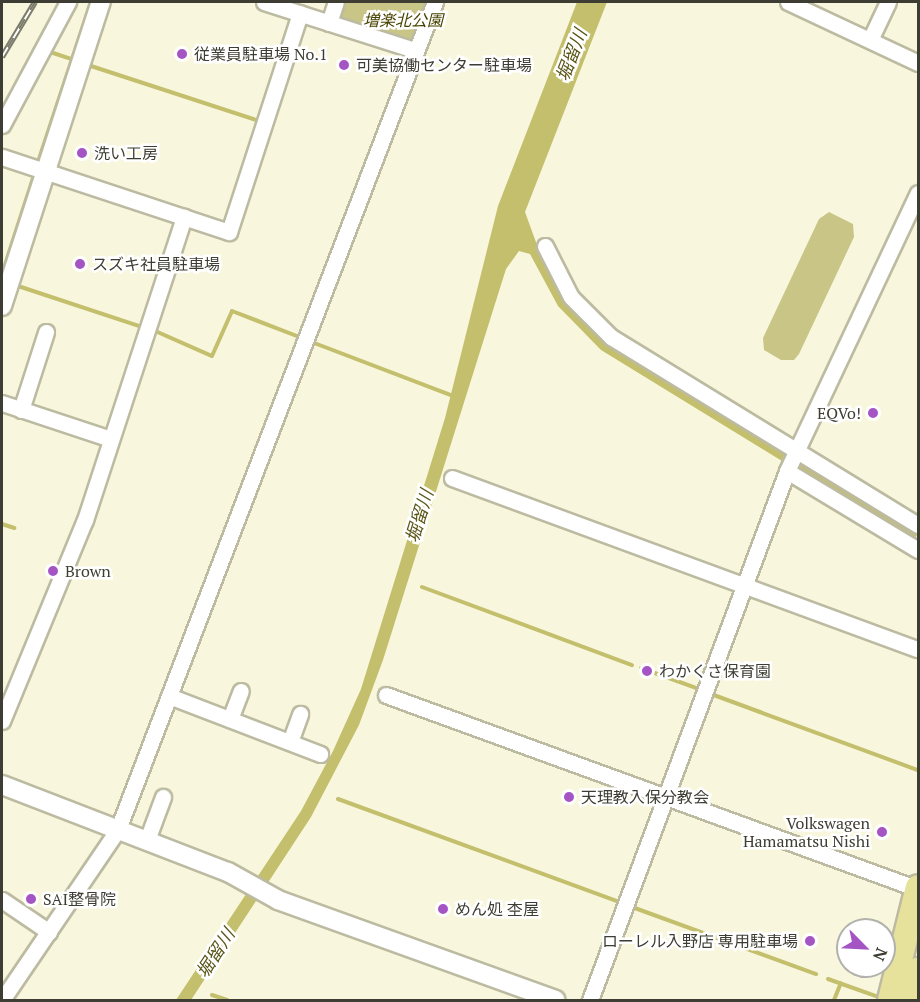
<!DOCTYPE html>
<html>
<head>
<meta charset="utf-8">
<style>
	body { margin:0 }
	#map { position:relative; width:920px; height:1002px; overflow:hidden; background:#f8f7dd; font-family:"PT Serif","Noto Sans JP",serif }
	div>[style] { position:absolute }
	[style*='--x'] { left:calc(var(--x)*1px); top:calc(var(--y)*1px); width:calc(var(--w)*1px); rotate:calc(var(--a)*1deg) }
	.green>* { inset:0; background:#c8c587 }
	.water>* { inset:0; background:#c4bf6c; transform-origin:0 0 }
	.stream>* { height:4px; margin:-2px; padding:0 2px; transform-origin:2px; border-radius:2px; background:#c4bf6c }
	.roads { filter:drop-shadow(2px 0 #bcbba2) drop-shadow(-2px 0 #bcbba2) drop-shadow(0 2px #bcbba2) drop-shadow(0 -2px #bcbba2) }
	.minor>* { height:15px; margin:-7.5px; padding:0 7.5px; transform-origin:7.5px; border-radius:7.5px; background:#fff }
	.tertiary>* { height:18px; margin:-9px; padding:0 9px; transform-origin:9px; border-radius:9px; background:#fff }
	.primary>* { height:24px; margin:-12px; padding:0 12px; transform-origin:12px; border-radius:12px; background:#e7e29b }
	.rail>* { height:6px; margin-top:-3px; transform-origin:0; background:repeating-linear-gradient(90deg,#fff 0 11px,#7c7c6d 0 22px); box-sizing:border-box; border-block:2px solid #7c7c6d }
	.dots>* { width:16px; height:16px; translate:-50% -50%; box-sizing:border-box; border:3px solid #fff; border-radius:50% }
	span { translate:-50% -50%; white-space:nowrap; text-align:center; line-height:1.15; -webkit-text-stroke:5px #fff; paint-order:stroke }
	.park-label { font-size:16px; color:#484400; font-style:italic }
	.poi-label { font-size:16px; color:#3d3d33 }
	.left { translate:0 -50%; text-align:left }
	.right { translate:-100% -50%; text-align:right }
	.water-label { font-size:18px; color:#5a5618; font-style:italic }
	.frame { position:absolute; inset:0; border:3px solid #3d3d33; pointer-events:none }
	.north { position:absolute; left:836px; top:918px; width:60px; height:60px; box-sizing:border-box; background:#fff; border:2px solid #b1b1ad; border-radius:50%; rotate:114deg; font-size:16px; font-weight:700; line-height:24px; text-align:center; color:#3d3d33 }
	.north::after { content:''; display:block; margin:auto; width:21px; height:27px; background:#a554c4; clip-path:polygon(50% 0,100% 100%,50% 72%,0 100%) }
</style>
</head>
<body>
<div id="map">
	<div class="green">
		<i style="clip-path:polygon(341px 2px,431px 2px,417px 37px,409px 42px,342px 20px,338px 12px)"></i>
		<i style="clip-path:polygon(829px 212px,853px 224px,854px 237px,799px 354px,794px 360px,781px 360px,764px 350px,763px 338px,819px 219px)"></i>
	</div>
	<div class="water">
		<i style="clip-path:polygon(577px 2px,607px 2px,525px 212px,545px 267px,565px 301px,606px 343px,785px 453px,782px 461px,601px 350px,558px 306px,530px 254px,519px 251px,506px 269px,383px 660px,359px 725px,311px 817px,191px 1000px,176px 1000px,301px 811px,333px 751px,361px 689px,445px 418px,498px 206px)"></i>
		<i style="left:801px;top:462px;width:137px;height:8px;rotate:31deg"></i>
	</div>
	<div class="stream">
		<i style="--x:47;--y:51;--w:26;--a:18"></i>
		<i style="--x:91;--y:66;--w:174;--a:18.1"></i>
		<i style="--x:38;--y:162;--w:169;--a:-71.7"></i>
		<i style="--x:2;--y:274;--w:104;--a:-72.1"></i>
		<i style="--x:18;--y:286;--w:131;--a:18.3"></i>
		<i style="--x:153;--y:330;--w:64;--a:23.8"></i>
		<i style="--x:212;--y:356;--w:49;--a:-66"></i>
		<i style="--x:232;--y:311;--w:75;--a:21.1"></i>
		<i style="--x:309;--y:341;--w:154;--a:20.9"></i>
		<i style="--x:2;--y:524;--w:13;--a:18"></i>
		<i style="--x:422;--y:587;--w:224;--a:20.4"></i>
		<i style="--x:641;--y:668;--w:62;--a:19.9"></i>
		<i style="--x:711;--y:694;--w:221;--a:20.2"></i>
		<i style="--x:338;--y:799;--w:300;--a:20.1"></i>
		<i style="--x:632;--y:907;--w:196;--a:20"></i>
		<i style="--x:828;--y:979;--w:51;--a:19.5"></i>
		<i style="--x:212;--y:995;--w:16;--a:18"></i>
		<i style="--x:834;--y:1000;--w:18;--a:-68"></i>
	</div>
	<div class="roads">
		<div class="minor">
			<i style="--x:264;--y:2;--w:151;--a:17.7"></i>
			<i style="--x:788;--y:2;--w:144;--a:25.1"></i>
			<i style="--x:329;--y:23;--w:22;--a:-72"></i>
			<i style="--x:870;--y:40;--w:42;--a:-64.7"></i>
			<i style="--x:2;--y:125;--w:140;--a:-61.8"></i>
			<i style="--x:2;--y:157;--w:239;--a:18.3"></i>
			<i style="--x:229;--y:232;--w:230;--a:-72"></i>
			<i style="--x:545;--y:246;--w:57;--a:63"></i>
			<i style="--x:571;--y:297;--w:57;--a:45"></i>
			<i style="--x:611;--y:337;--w:360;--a:31.5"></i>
			<i style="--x:2;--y:403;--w:115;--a:18.3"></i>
			<i style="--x:21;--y:410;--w:82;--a:-72.2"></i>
			<i style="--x:787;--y:471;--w:153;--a:31.1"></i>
			<i style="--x:452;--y:478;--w:496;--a:20.2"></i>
			<i style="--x:386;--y:695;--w:566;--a:20.03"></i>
			<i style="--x:169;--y:696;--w:162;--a:21"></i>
			<i style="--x:230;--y:719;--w:30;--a:-69"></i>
			<i style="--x:2;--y:721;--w:217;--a:-67.6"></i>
			<i style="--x:85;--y:520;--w:319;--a:-71.9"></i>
			<i style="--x:290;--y:742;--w:30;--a:-70"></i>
			<i style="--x:147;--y:840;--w:46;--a:-69.6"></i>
			<i style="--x:2;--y:900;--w:57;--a:34.2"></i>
			<i style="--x:2;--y:1000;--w:207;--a:-55.8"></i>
			<i style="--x:118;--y:829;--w:886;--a:-69.03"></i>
			<i style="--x:590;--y:1000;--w:564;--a:-69.57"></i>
			<i style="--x:787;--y:471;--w:307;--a:-64.8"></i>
		</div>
		<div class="tertiary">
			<i style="--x:2;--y:306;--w:320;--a:-72"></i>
			<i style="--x:2;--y:785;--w:242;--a:21.1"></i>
			<i style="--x:228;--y:872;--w:57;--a:29.2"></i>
			<i style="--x:278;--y:900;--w:295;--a:19.8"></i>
		</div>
		<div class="primary">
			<i style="--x:890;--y:1000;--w:116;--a:-76.1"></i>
			<i style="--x:911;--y:1000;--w:31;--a:-77"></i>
		</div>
	</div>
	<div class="rail">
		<i style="--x:2;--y:57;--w:64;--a:-59"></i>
	</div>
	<div class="dots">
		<i style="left:182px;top:54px;background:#a554c4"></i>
		<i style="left:344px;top:65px;background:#a554c4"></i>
		<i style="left:82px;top:153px;background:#a554c4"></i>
		<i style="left:80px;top:264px;background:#a554c4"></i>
		<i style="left:873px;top:413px;background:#a554c4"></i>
		<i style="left:53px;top:571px;background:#a554c4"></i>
		<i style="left:647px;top:671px;background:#a554c4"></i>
		<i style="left:569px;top:797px;background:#a554c4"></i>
		<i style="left:882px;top:832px;background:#a554c4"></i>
		<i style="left:31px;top:899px;background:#a554c4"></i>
		<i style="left:443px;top:909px;background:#a554c4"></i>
		<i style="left:810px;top:941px;background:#a554c4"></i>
	</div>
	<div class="park-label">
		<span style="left:403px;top:20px">増楽北公園</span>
	</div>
	<div class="poi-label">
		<span class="left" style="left:194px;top:54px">従業員駐車場 No.1</span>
		<span class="left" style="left:356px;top:65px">可美協働センター駐車場</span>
		<span class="left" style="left:94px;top:153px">洗い工房</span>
		<span class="left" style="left:92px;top:264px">スズキ社員駐車場</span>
		<span class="right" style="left:861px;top:413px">EQVo!</span>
		<span class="left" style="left:65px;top:571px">Brown</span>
		<span class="left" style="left:659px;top:671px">わかくさ保育園</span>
		<span class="left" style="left:581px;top:797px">天理教入保分教会</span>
		<span class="right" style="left:870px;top:832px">Volkswagen<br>Hamamatsu Nishi</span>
		<span class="left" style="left:43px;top:899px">SAI整骨院</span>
		<span class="left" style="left:455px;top:909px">めん処 杢屋</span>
		<span class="right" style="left:798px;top:941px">ローレル入野店 専用駐車場</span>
	</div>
	<div class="water-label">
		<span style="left:571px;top:55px;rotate:-69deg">堀留川</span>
		<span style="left:419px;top:516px;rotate:-73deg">堀留川</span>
		<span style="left:215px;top:953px;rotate:-57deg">堀留川</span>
	</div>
	<div class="frame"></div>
	<div class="north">N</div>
</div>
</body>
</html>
